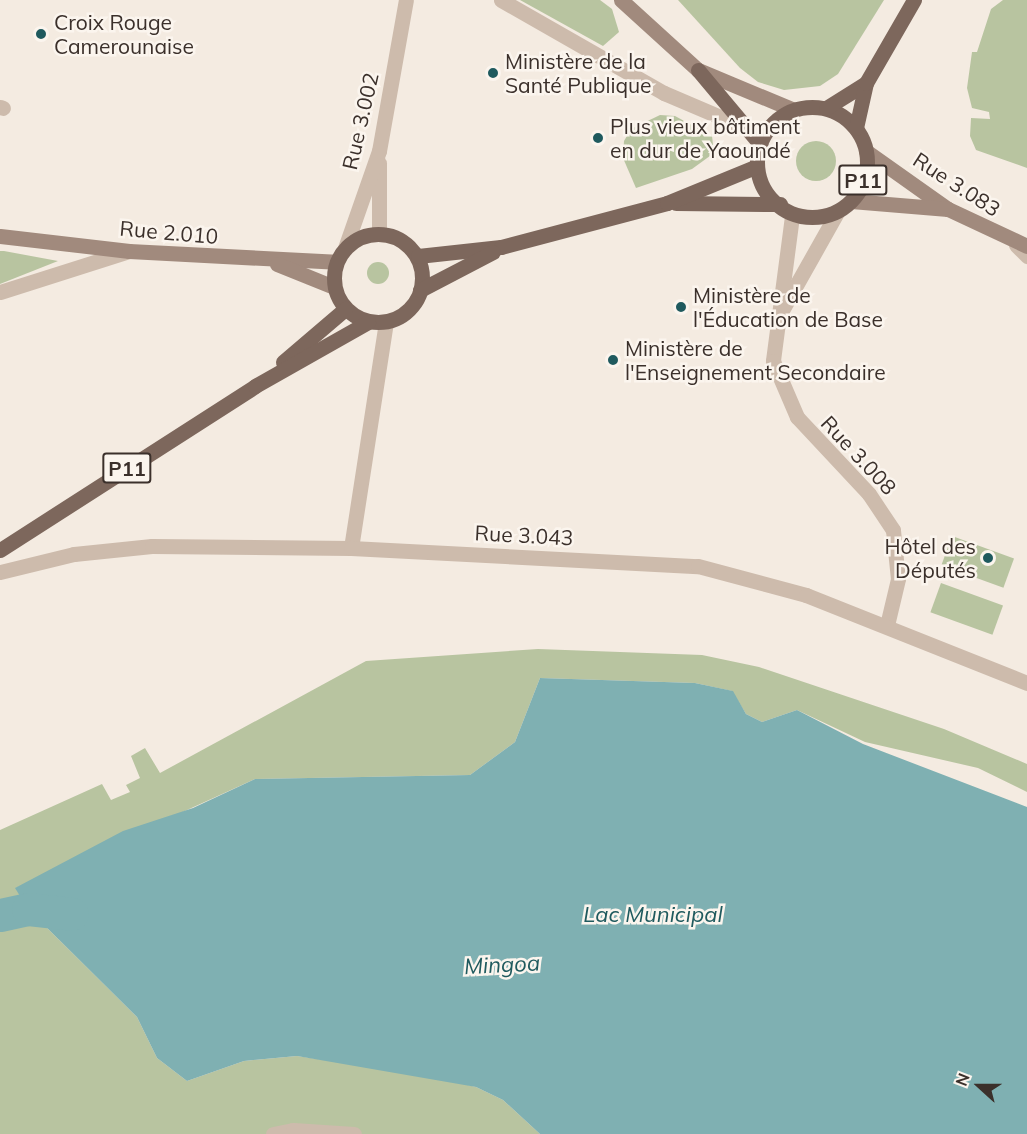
<!DOCTYPE html>
<html>
<head>
<meta charset="utf-8">
<style>
	body { margin:0 }
	#map { position:relative; width:1027px; height:1134px; overflow:hidden; background:#f4ebe1; font-family:Mulish,sans-serif }
	div>[style] { position:absolute }
	[style*='--x'] { left:calc(var(--x)*1px); top:calc(var(--y)*1px); width:calc(var(--w)*1px); rotate:calc(var(--a)*1deg) }
	.green>* { inset:0; background:#b8c4a0; transform-origin:0 0 }
	.round { border-radius:50% }
	.water>* { inset:0; background:#7fb0b2 }
	.river>* { height:33px; margin:-16.5px; padding:0 16.5px; transform-origin:16.5px; border-radius:16.5px; background:#7fb0b2 }
	.minor>* { height:15px; margin:-7.5px; padding:0 7.5px; transform-origin:7.5px; border-radius:7.5px; background:#cdbbac }
	.tertiary>* { height:15px; margin:-7.5px; padding:0 7.5px; transform-origin:7.5px; border-radius:7.5px; background:#cdbbac }
	.secondary>* { height:15px; margin:-7.5px; padding:0 7.5px; transform-origin:7.5px; border-radius:7.5px; background:#a18a7d }
	.primary>* { height:15px; margin:-7.5px; padding:0 7.5px; transform-origin:7.5px; border-radius:7.5px; background:#7d675c }
	.primary>.ring { margin:-7.5px; padding:0; box-sizing:content-box; background:none; border:15px solid #7d675c; border-radius:50% }
	.dots>* { width:16px; height:16px; translate:-50% -50%; box-sizing:border-box; border:3px solid #fbf5ee; border-radius:50% }
	span { translate:-50% -50%; white-space:nowrap; text-align:center; line-height:1.15; -webkit-text-stroke:5px #fbf5ee; paint-order:stroke }
	.shield-label span { padding:2px 4px; background:#fbf5ee; border:2px solid; border-radius:4px; -webkit-text-stroke-width:0 }
	.shield-label { font-size:20px; color:#3b302b; font-weight:700 }
	.poi-label { font-size:21px; color:#3b302b }
	.left { translate:0 -50%; text-align:left }
	.right { translate:-100% -50%; text-align:right }
	.street-label { font-size:21px; color:#3b302b }
	.water-label { font-size:22px; color:#1f5a5e; font-style:italic }
	.north { position:absolute; left:949px; top:1056px; width:60px; height:60px; -webkit-text-stroke:4px #fbf5ee; paint-order:stroke; rotate:291deg; font-size:16px; font-weight:700; line-height:24px; text-align:center; color:#3b302b }
	.north::after { content:''; display:block; margin:auto; width:21px; height:27px; background:#3b302b; clip-path:polygon(50% 0,100% 100%,50% 72%,0 100%) }
</style>
</head>
<body>
<div id="map">
	<div class="green">
		<i style="clip-path:polygon(520px 0,600px 0,612px 9px,619px 32px,603px 46px)"></i>
		<i style="clip-path:polygon(678px 0,884px 0,838px 74px,820px 86px,784px 90px,758px 82px,740px 68px)"></i>
		<i style="clip-path:polygon(1003px 0,1027px 0,1027px 168px,976px 150px,970px 136px,971px 118px,990px 119px,989px 112px,972px 108px,967px 88px,972px 52px,977px 52px,991px 9px)"></i>
		<i style="clip-path:polygon(660px 115px,675px 116px,712px 136px,714px 153px,692px 169px,636px 188px,623px 158px,624px 141px,631px 129px)"></i>
		<i class="round" style="left:796px;top:141px;width:40px;height:40px"></i>
		<i style="clip-path:polygon(0 251px,4px 251px,58px 261px,0 284px)"></i>
		<i class="round" style="left:367px;top:262px;width:22px;height:22px"></i>
		<i style="left:952px;top:536px;width:66px;height:31px;rotate:20deg"></i>
		<i style="left:941px;top:583px;width:66px;height:31px;rotate:20deg"></i>
		<i style="clip-path:polygon(538px 649px,702px 655px,759px 667px,944px 729px,1027px 764px,1027px 792px,978px 768px,865px 742px,797px 710px,762px 722px,746px 714px,732px 691px,695px 683px,540px 678px,515px 742px,470px 775px,255px 779px,16px 888px,28px 909px,137px 1017px,157px 1058px,187px 1081px,244px 1061px,297px 1056px,428px 1075px,476px 1087px,503px 1100px,540px 1134px,0 1134px,0 830px,102px 784px,111px 800px,130px 792px,126px 785px,140px 778px,131px 756px,145px 748px,160px 773px,366px 661px)"></i>
	</div>
	<div class="water">
		<i style="clip-path:polygon(540px 678px,695px 683px,733px 691px,746px 714px,762px 722px,797px 710px,863px 744px,1027px 807px,1027px 1134px,540px 1134px,503px 1100px,476px 1087px,297px 1056px,244px 1061px,187px 1081px,157px 1058px,137px 1017px,28px 909px,15px 888px,123px 831px,193px 808px,255px 779px,470px 775px,515px 742px)"></i>
	</div>
	<div class="river">
		<i style="--x:0;--y:915;--w:29;--a:-12"></i>
		<i style="--x:28;--y:909;--w:44;--a:6.5"></i>
	</div>
	<div class="minor">
		<i style="--x:501;--y:0;--w:188;--a:29.7"></i>
		<i style="--x:664;--y:93;--w:89;--a:23.1"></i>
		<i style="--x:0;--y:107;--w:3;--a:18"></i>
		<i style="--x:792;--y:216;--w:146;--a:97.5"></i>
		<i style="--x:773;--y:361;--w:61;--a:66.8"></i>
		<i style="--x:797;--y:417;--w:105;--a:46.9"></i>
		<i style="--x:869;--y:494;--w:43;--a:56.3"></i>
		<i style="--x:893;--y:530;--w:49;--a:84.2"></i>
		<i style="--x:898;--y:579;--w:47;--a:103.4"></i>
		<i style="--x:379;--y:233;--w:70;--a:-90"></i>
		<i style="--x:1016;--y:245;--w:16;--a:45"></i>
		<i style="--x:345;--y:248;--w:103;--a:-70.7"></i>
		<i style="--x:379;--y:151;--w:153;--a:-79.9"></i>
		<i style="--x:0;--y:292;--w:135;--a:-17.6"></i>
		<i style="--x:781;--y:312;--w:116;--a:-60.6"></i>
		<i style="--x:351;--y:548;--w:229;--a:-81.2"></i>
		<i style="--x:273;--y:1134;--w:20;--a:-11"></i>
		<i style="--x:293;--y:1130;--w:61;--a:3.8"></i>
	</div>
	<div class="tertiary">
		<i style="--x:0;--y:572;--w:76;--a:-13.7"></i>
		<i style="--x:74;--y:554;--w:78;--a:-5.9"></i>
		<i style="--x:152;--y:546;--w:199;--a:0.6"></i>
		<i style="--x:351;--y:548;--w:347;--a:3"></i>
		<i style="--x:698;--y:566;--w:112;--a:15"></i>
		<i style="--x:806;--y:595;--w:238;--a:21.7"></i>
	</div>
	<div class="secondary">
		<i style="--x:621;--y:0;--w:104;--a:42.3"></i>
		<i style="--x:698;--y:70;--w:104;--a:22.6"></i>
		<i style="--x:866;--y:151;--w:100;--a:35.3"></i>
		<i style="--x:948;--y:209;--w:87;--a:25.1"></i>
		<i style="--x:851;--y:201;--w:97;--a:4.7"></i>
		<i style="--x:0;--y:236;--w:130;--a:6.6"></i>
		<i style="--x:129;--y:251;--w:207;--a:3"></i>
		<i style="--x:277;--y:264;--w:61;--a:22"></i>
	</div>
	<div class="primary">
		<i style="--x:698;--y:70;--w:97;--a:50"></i>
		<i class="ring" style="left:757px;top:107px;width:95px;height:95px"></i>
		<i style="--x:826;--y:108;--w:47;--a:-32"></i>
		<i style="--x:856;--y:128;--w:46;--a:-77.5"></i>
		<i style="--x:866;--y:83;--w:96;--a:-60"></i>
		<i style="--x:676;--y:203;--w:104;--a:0.6"></i>
		<i class="ring" style="left:334px;top:234px;width:73px;height:73px"></i>
		<i style="--x:418;--y:256;--w:83;--a:-6.2"></i>
		<i style="--x:501;--y:247;--w:172;--a:-14.8"></i>
		<i style="--x:667;--y:203;--w:97;--a:-22.3"></i>
		<i style="--x:420;--y:290;--w:82;--a:-27.5"></i>
		<i style="--x:283;--y:362;--w:82;--a:-40.5"></i>
		<i style="--x:0;--y:550;--w:303;--a:-32.7"></i>
		<i style="--x:255;--y:386;--w:130;--a:-29.5"></i>
	</div>
	<div class="dots">
		<i style="left:41px;top:34px;background:#1f5a5e"></i>
		<i style="left:493px;top:73px;background:#1f5a5e"></i>
		<i style="left:598px;top:138px;background:#1f5a5e"></i>
		<i style="left:681px;top:307px;background:#1f5a5e"></i>
		<i style="left:613px;top:360px;background:#1f5a5e"></i>
		<i style="left:988px;top:558px;background:#1f5a5e"></i>
	</div>
	<div class="shield-label">
		<span style="left:863px;top:180px">P11</span>
		<span style="left:127px;top:468px">P11</span>
	</div>
	<div class="poi-label">
		<span class="left" style="left:54px;top:34px">Croix Rouge<br>Camerounaise</span>
		<span class="left" style="left:505px;top:73px">Ministère de la<br>Santé Publique</span>
		<span class="left" style="left:610px;top:138px">Plus vieux bâtiment<br>en dur de Yaoundé</span>
		<span class="left" style="left:693px;top:307px">Ministère de<br>l'Éducation de Base</span>
		<span class="left" style="left:625px;top:360px">Ministère de<br>l'Enseignement Secondaire</span>
		<span class="right" style="left:976px;top:558px">Hôtel des<br>Députés</span>
	</div>
	<div class="street-label">
		<span style="left:360px;top:121px;rotate:-77deg">Rue 3.002</span>
		<span style="left:957px;top:184px;rotate:33deg">Rue 3.083</span>
		<span style="left:169px;top:232px;rotate:5deg">Rue 2.010</span>
		<span style="left:859px;top:455px;rotate:47deg">Rue 3.008</span>
		<span style="left:524px;top:535px;rotate:3deg">Rue 3.043</span>
	</div>
	<div class="water-label">
		<span style="left:653px;top:915px">Lac Municipal</span>
		<span style="left:502px;top:965px;rotate:-3deg">Mingoa</span>
	</div>
	<div class="north">N</div>
</div>
</body>
</html>
